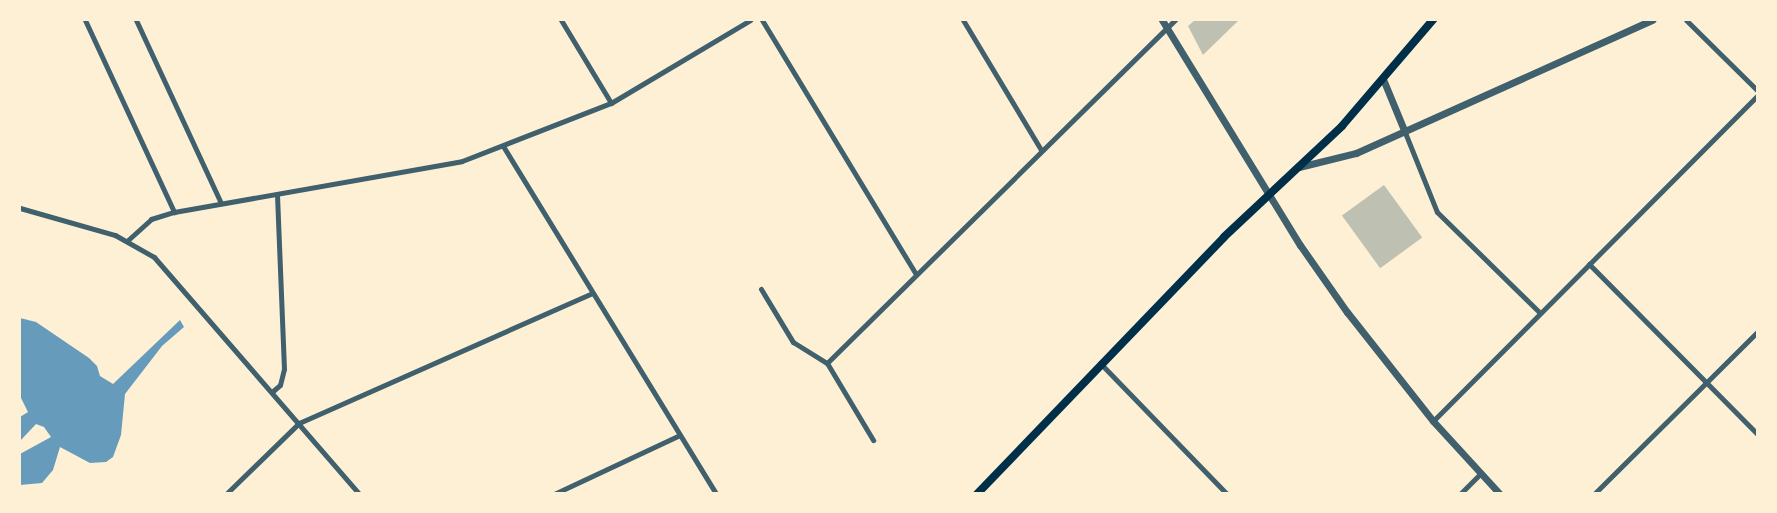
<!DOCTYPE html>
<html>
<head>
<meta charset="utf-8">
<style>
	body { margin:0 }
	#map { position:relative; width:1777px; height:513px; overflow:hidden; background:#fdf0d5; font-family:"Sofia Sans Condensed",sans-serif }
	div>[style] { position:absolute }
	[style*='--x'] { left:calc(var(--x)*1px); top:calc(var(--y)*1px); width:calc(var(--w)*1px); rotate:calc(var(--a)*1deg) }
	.water>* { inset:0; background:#669bbc }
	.building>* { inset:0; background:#bec0b2; transform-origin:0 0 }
	.minor>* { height:5px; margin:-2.5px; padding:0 2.5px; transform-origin:2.5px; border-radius:2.5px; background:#3f606c }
	.tertiary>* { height:7px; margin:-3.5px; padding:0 3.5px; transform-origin:3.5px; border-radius:3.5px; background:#3f606c }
	.secondary>* { height:8px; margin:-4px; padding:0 4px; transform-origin:4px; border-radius:4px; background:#003049 }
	span { translate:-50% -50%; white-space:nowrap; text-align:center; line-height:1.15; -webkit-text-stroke:5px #fdf0d5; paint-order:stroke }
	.frame { position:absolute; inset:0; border:21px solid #fdf0d5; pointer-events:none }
</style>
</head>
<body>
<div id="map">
	<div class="water">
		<i style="clip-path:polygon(20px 318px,36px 322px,89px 358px,97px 366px,100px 376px,113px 384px,180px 320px,184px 327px,162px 346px,125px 394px,121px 435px,113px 457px,106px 462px,90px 463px,60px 447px,53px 470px,42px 483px,20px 485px,20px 454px,51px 437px,44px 427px,36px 424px,20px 441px,20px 417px,28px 412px,20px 396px)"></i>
	</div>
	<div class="building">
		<i style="clip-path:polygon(1195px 20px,1239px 20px,1203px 55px,1188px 26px)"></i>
		<i style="left:1384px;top:185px;width:65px;height:52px;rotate:54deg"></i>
	</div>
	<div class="minor">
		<i style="--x:85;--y:20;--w:212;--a:65.1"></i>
		<i style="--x:136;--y:20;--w:202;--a:65.1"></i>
		<i style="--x:561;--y:20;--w:97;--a:58.9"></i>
		<i style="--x:762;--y:20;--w:297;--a:58.8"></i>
		<i style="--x:963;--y:20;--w:152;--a:59"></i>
		<i style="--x:1686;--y:20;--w:101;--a:44.6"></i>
		<i style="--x:1404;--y:130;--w:88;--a:68.1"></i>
		<i style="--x:1437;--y:212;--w:144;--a:44.4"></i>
		<i style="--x:503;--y:146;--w:408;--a:58.5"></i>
		<i style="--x:20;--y:208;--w:99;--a:15.9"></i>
		<i style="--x:115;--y:235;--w:45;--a:29.4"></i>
		<i style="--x:154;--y:257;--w:313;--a:49.1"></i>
		<i style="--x:128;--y:240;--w:31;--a:-42"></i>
		<i style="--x:151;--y:219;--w:24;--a:-17"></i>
		<i style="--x:174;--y:212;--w:292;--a:-10"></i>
		<i style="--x:462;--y:161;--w:160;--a:-21.3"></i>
		<i style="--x:611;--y:103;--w:162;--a:-30.8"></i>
		<i style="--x:1589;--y:264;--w:240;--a:45.3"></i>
		<i style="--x:761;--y:289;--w:62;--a:58.9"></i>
		<i style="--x:793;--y:342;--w:40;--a:32"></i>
		<i style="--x:827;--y:363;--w:489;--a:-44.6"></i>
		<i style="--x:827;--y:363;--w:90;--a:59.1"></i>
		<i style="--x:1100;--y:363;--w:182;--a:45.9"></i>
		<i style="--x:273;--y:391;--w:9;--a:-41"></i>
		<i style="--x:280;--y:385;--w:16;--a:-76"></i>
		<i style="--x:284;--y:369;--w:174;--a:-92.3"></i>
		<i style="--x:1433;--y:421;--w:460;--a:-45.1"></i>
		<i style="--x:226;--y:494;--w:102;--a:-44.2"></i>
		<i style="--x:299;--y:423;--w:321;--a:-23.9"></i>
		<i style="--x:554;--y:494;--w:139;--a:-25.1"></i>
		<i style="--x:1460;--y:494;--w:30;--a:-45"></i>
		<i style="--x:1594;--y:494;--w:231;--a:-44.8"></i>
	</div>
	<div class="tertiary">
		<i style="--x:1162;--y:20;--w:264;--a:58.5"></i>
		<i style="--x:1300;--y:245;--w:82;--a:55"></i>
		<i style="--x:1347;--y:312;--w:139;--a:51.7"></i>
		<i style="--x:1433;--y:421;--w:99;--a:47.5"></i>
		<i style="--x:1383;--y:79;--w:55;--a:67.6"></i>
		<i style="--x:1299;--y:167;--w:59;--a:-13.8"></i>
		<i style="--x:1356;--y:153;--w:325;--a:-24.2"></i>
	</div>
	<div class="secondary">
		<i style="--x:977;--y:494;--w:356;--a:-46.1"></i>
		<i style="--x:1224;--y:237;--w:162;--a:-43.2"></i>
		<i style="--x:1342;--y:126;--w:140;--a:-49.4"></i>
	</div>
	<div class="frame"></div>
</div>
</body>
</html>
